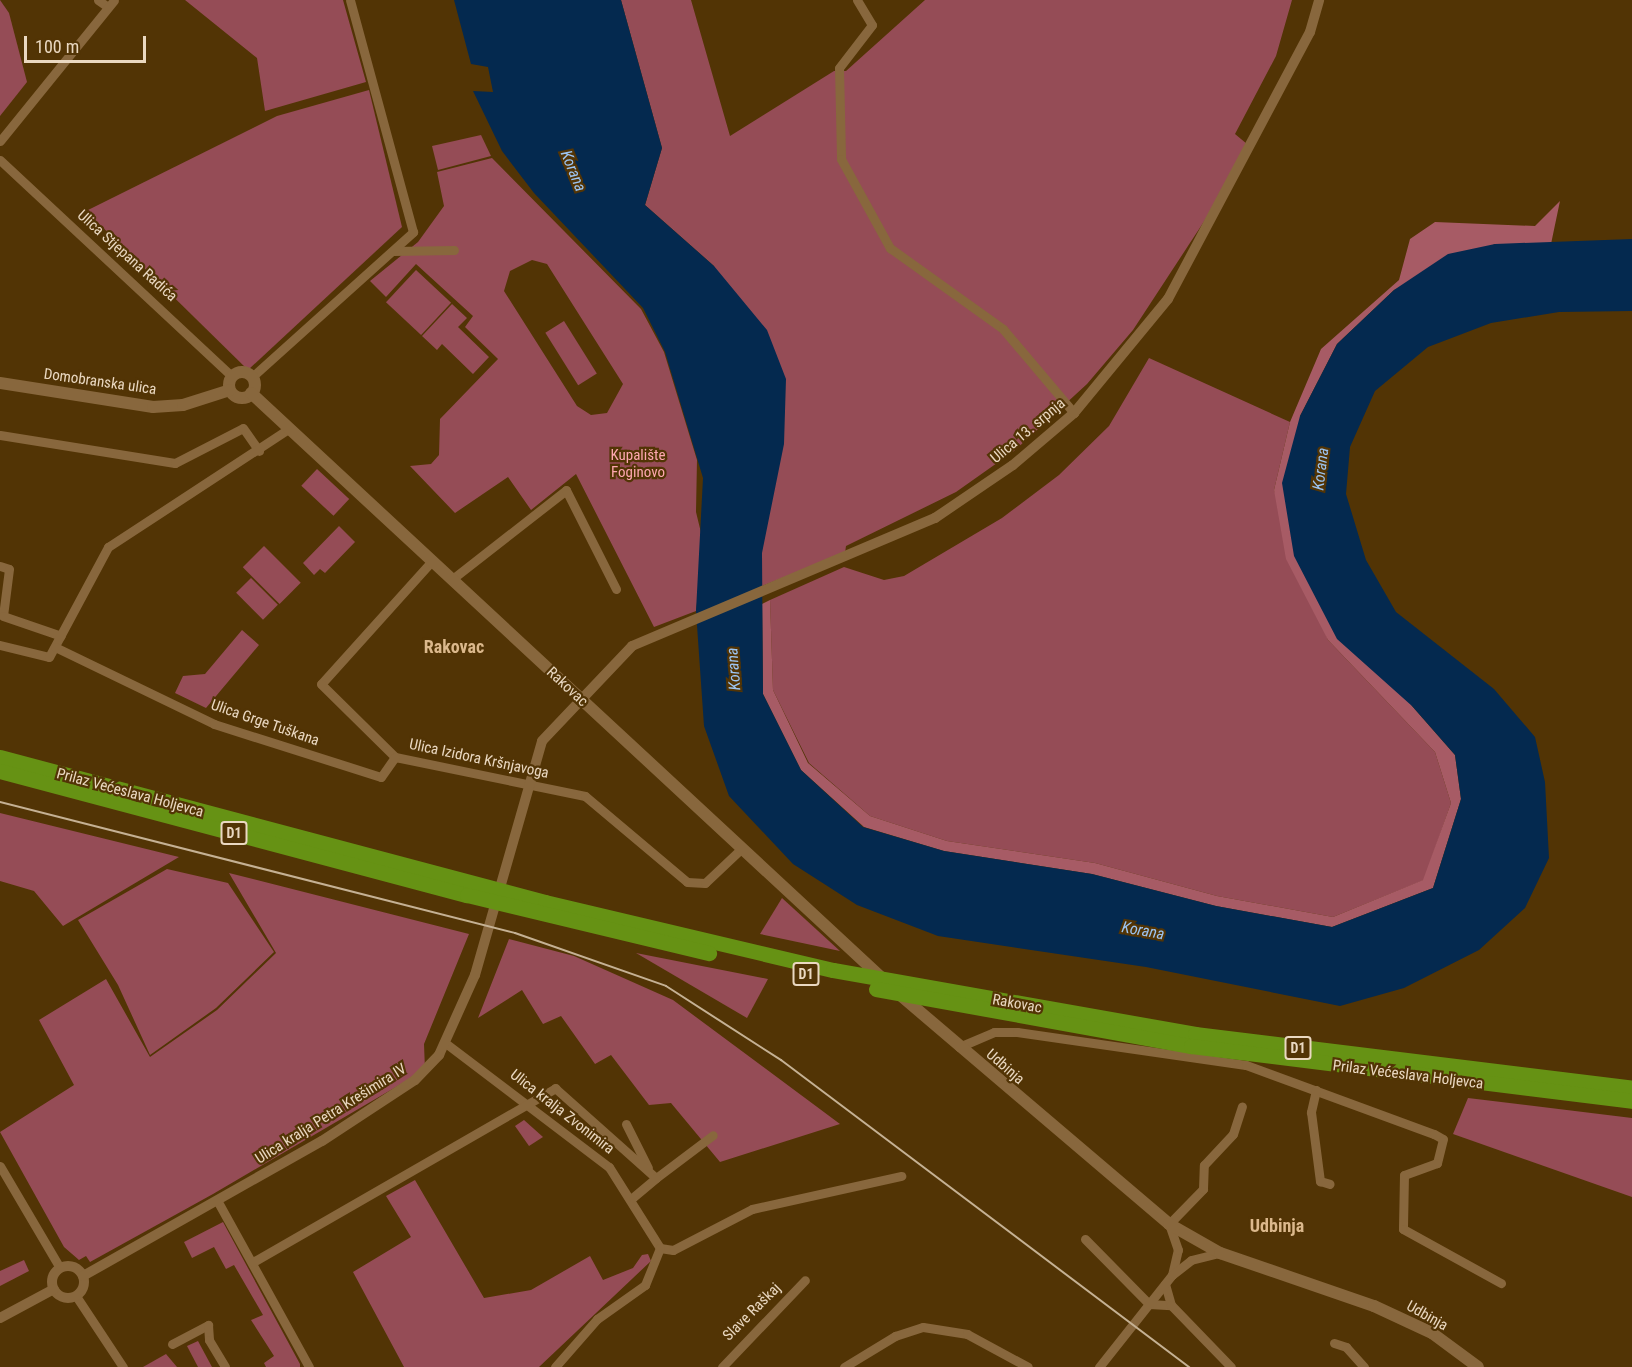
<!DOCTYPE html>
<html>
<head>
<meta charset="utf-8">
<style>
	body { margin:0 }
	#map { position:relative; width:1632px; height:1367px; overflow:hidden; background:#523405; font-family:"Roboto Condensed",sans-serif }
	div>[style] { position:absolute }
	[style*='--x'] { left:calc(var(--x)*1px); top:calc(var(--y)*1px); width:calc(var(--w)*1px); rotate:calc(var(--a)*1deg) }
	.green>* { inset:0; background:#954c56; transform-origin:0 0 }
	.forest>* { inset:0; background:#a75b65 }
	.water>* { inset:0; background:#04294f }
	.minor>* { height:9px; margin:-4.5px; padding:0 4.5px; transform-origin:4.5px; border-radius:4.5px; background:#88673d }
	.tertiary>* { height:10px; margin:-5px; padding:0 5px; transform-origin:5px; border-radius:5px; background:#88673d }
	.tertiary>.ring { margin:-5px; padding:0; box-sizing:content-box; background:none; border:10px solid #88673d; border-radius:50% }
	.secondary>* { height:12px; margin:-6px; padding:0 6px; transform-origin:6px; border-radius:6px; background:#88673d }
	.secondary>.ring { margin:-6px; padding:0; box-sizing:content-box; background:none; border:12px solid #88673d; border-radius:50% }
	.trunk>* { height:15px; margin:-7.5px; padding:0 7.5px; transform-origin:7.5px; border-radius:7.5px; background:#669214 }
	.rail>* { height:2px; margin:-1px; padding:0 1px; transform-origin:1px; border-radius:1px; background:#c5b194 }
	span { translate:-50% -50%; white-space:nowrap; text-align:center; line-height:1.15; -webkit-text-stroke:4.5px #523405; paint-order:stroke }
	.shield-label span { padding:2px 4px; background:#523405; border:2px solid; border-radius:4px; -webkit-text-stroke-width:0 }
	.shield-label { font-size:14px; color:#ead8c1; font-weight:700 }
	.street-label { font-size:15px; color:#ead8c1 }
	.park-label { font-size:15px; color:#fea7b0 }
	.water-label { font-size:16px; color:#9cc4f1; font-style:italic }
	.quarter-label { font-size:18px; color:#dbb88c; font-weight:700 }
	.scale { position:absolute; left:24px; top:36px; width:122px; height:27px; box-sizing:border-box; border:3px solid #ead8c1; border-top:0; padding-left:8px; font-size:18px; line-height:21px; white-space:nowrap; color:#ead8c1; -webkit-text-stroke:4px #523405; paint-order:stroke }
</style>
</head>
<body>
<div id="map">
	<div class="green">
		<i style="clip-path:polygon(0 0,9px 13px,27px 82px,0 116px)"></i>
		<i style="clip-path:polygon(185px 0,343px 0,366px 82px,265px 111px,257px 58px)"></i>
		<i style="clip-path:polygon(621px 0,691px 0,730px 136px,834px 71px,846px 71px,925px 0,1292px 0,1276px 56px,1235px 134px,1247px 144px,1222px 194px,1133px 330px,1087px 384px,1014px 451px,956px 492px,846px 546px,845px 553px,762px 586px,762px 553px,714px 266px,645px 205px,662px 148px)"></i>
		<i style="clip-path:polygon(369px 90px,402px 227px,248px 370px,86px 211px,277px 116px)"></i>
		<i style="clip-path:polygon(481px 135px,491px 156px,438px 170px,432px 146px)"></i>
		<i style="clip-path:polygon(evenodd,492px 158px,641px 309px,664px 352px,697px 460px,696px 512px,704px 545px,696px 611px,654px 627px,576px 474px,531px 510px,508px 477px,455px 513px,410px 466px,431px 464px,439px 455px,440px 419px,498px 359px,465px 327px,473px 316px,416px 264px,386px 297px,370px 281px,418px 242px,444px 206px,437px 172px,492px 158px,532px 260px,547px 264px,623px 384px,607px 413px,591px 415px,577px 406px,504px 291px,510px 271px,532px 260px)"></i>
		<i style="left:416px;top:270px;width:48px;height:44px;rotate:43deg"></i>
		<i style="clip-path:polygon(452px 304px,467px 318px,458px 327px,489px 357px,473px 374px,442px 344px,437px 350px,422px 336px)"></i>
		<i style="left:564px;top:321px;width:62px;height:22px;rotate:58deg"></i>
		<i style="clip-path:polygon(1149px 358px,1290px 422px,1274px 490px,1328px 640px,1435px 752px,1451px 803px,1424px 880px,1333px 917px,1217px 896px,1095px 863px,947px 841px,870px 816px,809px 763px,773px 690px,770px 600px,844px 567px,884px 580px,904px 576px,1002px 518px,1059px 475px,1109px 426px)"></i>
		<i style="left:317px;top:469px;width:44px;height:23px;rotate:43deg"></i>
		<i style="clip-path:polygon(339px 526px,355px 542px,325px 573px,320px 569px,314px 575px,303px 563px)"></i>
		<i style="left:264px;top:546px;width:52px;height:30px;rotate:45deg"></i>
		<i style="left:251px;top:578px;width:38px;height:21px;rotate:45deg"></i>
		<i style="clip-path:polygon(242px 630px,259px 645px,206px 708px,175px 693px,183px 676px,205px 674px)"></i>
		<i style="clip-path:polygon(0 813px,179px 857px,63px 926px,34px 891px,0 881px)"></i>
		<i style="clip-path:polygon(167px 869px,228px 883px,274px 952px,216px 1008px,150px 1055px,118px 985px,78px 920px)"></i>
		<i style="clip-path:polygon(229px 873px,469px 934px,424px 1044px,425px 1070px,213px 1194px,90px 1262px,86px 1256px,79px 1260px,64px 1247px,0 1132px,74px 1085px,39px 1020px,106px 979px,150px 1057px,217px 1010px,276px 953px)"></i>
		<i style="clip-path:polygon(782px 898px,840px 951px,760px 934px)"></i>
		<i style="clip-path:polygon(509px 939px,574px 956px,673px 1000px,840px 1124px,720px 1162px,671px 1103px,649px 1105px,611px 1055px,595px 1064px,561px 1016px,543px 1024px,522px 990px,478px 1018px)"></i>
		<i style="clip-path:polygon(636px 953px,768px 979px,747px 1018px)"></i>
		<i style="clip-path:polygon(1468px 1098px,1632px 1118px,1632px 1197px,1453px 1134px)"></i>
		<i style="clip-path:polygon(524px 1120px,543px 1137px,529px 1146px,515px 1126px)"></i>
		<i style="clip-path:polygon(415px 1180px,484px 1298px,531px 1290px,590px 1256px,603px 1280px,633px 1268px,642px 1255px,648px 1254px,651px 1261px,539px 1367px,404px 1367px,353px 1272px,411px 1237px,386px 1196px)"></i>
		<i style="clip-path:polygon(223px 1222px,300px 1364px,300px 1367px,266px 1367px,264px 1363px,274px 1356px,251px 1320px,263px 1315px,234px 1265px,226px 1269px,214px 1247px,192px 1258px,184px 1242px)"></i>
		<i style="clip-path:polygon(24px 1260px,29px 1271px,0 1286px,0 1271px)"></i>
		<i style="clip-path:polygon(198px 1341px,212px 1367px,198px 1367px,187px 1346px)"></i>
		<i style="clip-path:polygon(166px 1354px,177px 1367px,143px 1367px)"></i>
	</div>
	<div class="forest">
		<i style="clip-path:polygon(1560px 201px,1551px 244px,1495px 244px,1394px 290px,1337px 344px,1300px 416px,1412px 706px,1455px 755px,1461px 799px,1433px 888px,1332px 927px,1216px 906px,1092px 874px,944px 851px,864px 827px,801px 770px,763px 694px,762px 604px,770px 600px,773px 690px,808px 763px,870px 816px,947px 841px,1095px 863px,1217px 896px,1333px 917px,1423px 880px,1451px 803px,1435px 752px,1328px 640px,1286px 559px,1274px 490px,1290px 422px,1321px 349px,1399px 280px,1410px 239px,1435px 222px,1535px 226px)"></i>
	</div>
	<div class="water">
		<i style="clip-path:polygon(454px 0,621px 0,662px 148px,645px 205px,714px 266px,767px 330px,786px 379px,784px 444px,762px 553px,763px 694px,801px 770px,863px 827px,944px 851px,1092px 874px,1216px 906px,1332px 927px,1433px 888px,1461px 799px,1455px 755px,1412px 706px,1337px 639px,1294px 556px,1282px 483px,1300px 416px,1337px 344px,1394px 290px,1448px 254px,1495px 244px,1632px 239px,1632px 311px,1559px 312px,1491px 323px,1428px 347px,1375px 391px,1350px 447px,1346px 494px,1366px 560px,1396px 612px,1494px 689px,1535px 737px,1545px 782px,1549px 858px,1525px 908px,1479px 950px,1404px 988px,1340px 1006px,1146px 967px,938px 936px,857px 905px,793px 864px,729px 796px,704px 726px,696px 611px,703px 478px,665px 352px,643px 308px,534px 193px,502px 151px,473px 91px,493px 92px,488px 67px,471px 64px)"></i>
	</div>
	<div class="minor">
		<i style="--x:98;--y:0;--w:12;--a:35"></i>
		<i style="--x:857;--y:0;--w:29;--a:59"></i>
		<i style="--x:872;--y:25;--w:54;--a:127.5"></i>
		<i style="--x:839;--y:68;--w:91;--a:88.7"></i>
		<i style="--x:841;--y:159;--w:102;--a:61.2"></i>
		<i style="--x:890;--y:248;--w:139;--a:35.6"></i>
		<i style="--x:1003;--y:329;--w:110;--a:49.8"></i>
		<i style="--x:0;--y:141;--w:181;--a:-51"></i>
		<i style="--x:0;--y:160;--w:317;--a:43"></i>
		<i style="--x:393;--y:251;--w:61;--a:-0.9"></i>
		<i style="--x:252;--y:377;--w:217;--a:-42"></i>
		<i style="--x:413;--y:232;--w:240;--a:-105.2"></i>
		<i style="--x:0;--y:435;--w:177;--a:9.1"></i>
		<i style="--x:175;--y:463;--w:76;--a:-27.2"></i>
		<i style="--x:243;--y:428;--w:28;--a:55"></i>
		<i style="--x:431;--y:562;--w:164;--a:132"></i>
		<i style="--x:321;--y:684;--w:104;--a:44.6"></i>
		<i style="--x:395;--y:757;--w:194;--a:11.6"></i>
		<i style="--x:585;--y:796;--w:133;--a:40.1"></i>
		<i style="--x:687;--y:882;--w:18;--a:3"></i>
		<i style="--x:705;--y:883;--w:51;--a:-43.4"></i>
		<i style="--x:0;--y:566;--w:9;--a:18"></i>
		<i style="--x:9;--y:569;--w:47;--a:97.3"></i>
		<i style="--x:3;--y:616;--w:61;--a:19"></i>
		<i style="--x:451;--y:580;--w:146;--a:-38"></i>
		<i style="--x:566;--y:490;--w:111;--a:63.2"></i>
		<i style="--x:0;--y:645;--w:50;--a:13.8"></i>
		<i style="--x:49;--y:657;--w:125;--a:-61.8"></i>
		<i style="--x:108;--y:547;--w:215;--a:-33.2"></i>
		<i style="--x:55;--y:647;--w:177;--a:25.8"></i>
		<i style="--x:214;--y:724;--w:175;--a:17.6"></i>
		<i style="--x:381;--y:777;--w:24;--a:-55"></i>
		<i style="--x:448;--y:1045;--w:202;--a:37.2"></i>
		<i style="--x:609;--y:1167;--w:96;--a:57.8"></i>
		<i style="--x:959;--y:1047;--w:38;--a:-23"></i>
		<i style="--x:994;--y:1032;--w:23;--a:0"></i>
		<i style="--x:1017;--y:1032;--w:231;--a:8.2"></i>
		<i style="--x:1246;--y:1065;--w:200;--a:20.2"></i>
		<i style="--x:1434;--y:1134;--w:10;--a:29"></i>
		<i style="--x:1443;--y:1139;--w:25;--a:104"></i>
		<i style="--x:1437;--y:1163;--w:35;--a:160"></i>
		<i style="--x:1404;--y:1175;--w:54;--a:91.1"></i>
		<i style="--x:1403;--y:1229;--w:112;--a:28.9"></i>
		<i style="--x:1316;--y:1090;--w:23;--a:103"></i>
		<i style="--x:1311;--y:1112;--w:70;--a:82.6"></i>
		<i style="--x:1320;--y:1181;--w:10;--a:17"></i>
		<i style="--x:626;--y:1124;--w:49;--a:63.4"></i>
		<i style="--x:0;--y:1166;--w:118;--a:59.5"></i>
		<i style="--x:656;--y:1178;--w:71;--a:-37"></i>
		<i style="--x:218;--y:1202;--w:188;--a:61.1"></i>
		<i style="--x:1085;--y:1239;--w:91;--a:45.4"></i>
		<i style="--x:1149;--y:1304;--w:22;--a:3"></i>
		<i style="--x:660;--y:1248;--w:13;--a:9"></i>
		<i style="--x:673;--y:1250;--w:89;--a:-27.4"></i>
		<i style="--x:752;--y:1209;--w:153;--a:-12.5"></i>
		<i style="--x:253;--y:1262;--w:349;--a:-29.9"></i>
		<i style="--x:555;--y:1088;--w:135;--a:41.7"></i>
		<i style="--x:656;--y:1178;--w:30;--a:140"></i>
		<i style="--x:1172;--y:1275;--w:26;--a:-77"></i>
		<i style="--x:1178;--y:1250;--w:28;--a:-109"></i>
		<i style="--x:1169;--y:1224;--w:49;--a:-45.8"></i>
		<i style="--x:1203;--y:1189;--w:24;--a:-88"></i>
		<i style="--x:1204;--y:1165;--w:42;--a:-46.9"></i>
		<i style="--x:1233;--y:1134;--w:29;--a:-72"></i>
		<i style="--x:1165;--y:1284;--w:22;--a:74"></i>
		<i style="--x:1171;--y:1305;--w:86;--a:45.9"></i>
		<i style="--x:76;--y:1296;--w:85;--a:56.5"></i>
		<i style="--x:1334;--y:1343;--w:13;--a:18"></i>
		<i style="--x:1346;--y:1347;--w:27;--a:48"></i>
		<i style="--x:172;--y:1344;--w:41;--a:-27.8"></i>
		<i style="--x:208;--y:1325;--w:15;--a:86"></i>
		<i style="--x:209;--y:1340;--w:31;--a:59"></i>
		<i style="--x:555;--y:1367;--w:64;--a:-48.8"></i>
		<i style="--x:597;--y:1319;--w:59;--a:-35.3"></i>
		<i style="--x:645;--y:1285;--w:40;--a:-68"></i>
		<i style="--x:722;--y:1367;--w:120;--a:-46.3"></i>
		<i style="--x:844;--y:1367;--w:60;--a:-31.3"></i>
		<i style="--x:895;--y:1336;--w:29;--a:-18"></i>
		<i style="--x:923;--y:1327;--w:45;--a:9"></i>
		<i style="--x:967;--y:1334;--w:69;--a:28.4"></i>
		<i style="--x:1099;--y:1367;--w:117;--a:-51.6"></i>
		<i style="--x:1172;--y:1275;--w:24;--a:-38"></i>
		<i style="--x:1191;--y:1260;--w:30;--a:-14"></i>
	</div>
	<div class="tertiary">
		<i class="ring" style="left:52px;top:1266px;width:22px;height:22px"></i>
		<i style="--x:83;--y:1276;--w:274;--a:-29.5"></i>
		<i style="--x:322;--y:1141;--w:111;--a:-33.3"></i>
		<i style="--x:415;--y:1080;--w:35;--a:-46"></i>
		<i style="--x:439;--y:1055;--w:88;--a:-65.8"></i>
		<i style="--x:475;--y:975;--w:243;--a:-74"></i>
		<i style="--x:542;--y:741;--w:131;--a:-46.5"></i>
		<i style="--x:632;--y:646;--w:329;--a:-22.9"></i>
		<i style="--x:935;--y:518;--w:94;--a:-34.2"></i>
		<i style="--x:1013;--y:465;--w:80;--a:-40.4"></i>
		<i style="--x:1074;--y:413;--w:148;--a:-50.5"></i>
		<i style="--x:1168;--y:299;--w:302;--a:-62"></i>
		<i style="--x:1310;--y:32;--w:33;--a:-74"></i>
		<i style="--x:0;--y:1318;--w:61;--a:-28.2"></i>
	</div>
	<div class="secondary">
		<i class="ring" style="left:229px;top:372px;width:14px;height:14px"></i>
		<i style="--x:0;--y:383;--w:155;--a:8.9"></i>
		<i style="--x:153;--y:407;--w:30;--a:-4"></i>
		<i style="--x:183;--y:405;--w:49;--a:-17.7"></i>
		<i style="--x:251;--y:393;--w:863;--a:42.84"></i>
		<i style="--x:899;--y:994;--w:355;--a:40.4"></i>
		<i style="--x:1169;--y:1224;--w:59;--a:29.6"></i>
		<i style="--x:1220;--y:1253;--w:163;--a:19"></i>
		<i style="--x:1374;--y:1306;--w:64;--a:25"></i>
		<i style="--x:1432;--y:1333;--w:57;--a:36.5"></i>
	</div>
	<div class="trunk">
		<i style="--x:0;--y:757;--w:564;--a:14.9"></i>
		<i style="--x:545;--y:902;--w:296;--a:13.3"></i>
		<i style="--x:833;--y:970;--w:368;--a:10"></i>
		<i style="--x:1195;--y:1034;--w:440;--a:7"></i>
		<i style="--x:0;--y:771;--w:483;--a:14.9"></i>
		<i style="--x:467;--y:895;--w:249;--a:13.5"></i>
		<i style="--x:876;--y:989;--w:320;--a:10.3"></i>
		<i style="--x:1191;--y:1046;--w:444;--a:7.1"></i>
	</div>
	<div class="rail">
		<i style="--x:0;--y:802;--w:531;--a:14.27"></i>
		<i style="--x:515;--y:933;--w:160;--a:19.3"></i>
		<i style="--x:666;--y:986;--w:137;--a:32.8"></i>
		<i style="--x:781;--y:1060;--w:511;--a:36.96"></i>
	</div>
	<div class="shield-label">
		<span style="left:234px;top:833px">D1</span>
		<span style="left:806px;top:974px">D1</span>
		<span style="left:1298px;top:1048px">D1</span>
	</div>
	<div class="street-label">
		<span style="left:127px;top:256px;rotate:42deg">Ulica Stjepana Radića</span>
		<span style="left:100px;top:382px;rotate:8deg">Domobranska ulica</span>
		<span style="left:1028px;top:431px;rotate:-40deg">Ulica 13. srpnja</span>
		<span style="left:567px;top:687px;rotate:43deg">Rakovac</span>
		<span style="left:265px;top:723px;rotate:19deg">Ulica Grge Tuškana</span>
		<span style="left:479px;top:759px;rotate:12deg">Ulica Izidora Kršnjavoga</span>
		<span style="left:130px;top:793px;rotate:15deg">Prilaz Većeslava Holjevca</span>
		<span style="left:1017px;top:1004px;rotate:10deg">Rakovac</span>
		<span style="left:1005px;top:1067px;rotate:41deg">Udbinja</span>
		<span style="left:1408px;top:1075px;rotate:7deg">Prilaz Većeslava Holjevca</span>
		<span style="left:562px;top:1112px;rotate:38deg">Ulica kralja Zvonimira</span>
		<span style="left:331px;top:1114px;rotate:-32deg">Ulica kralja Petra Krešimira IV</span>
		<span style="left:752px;top:1312px;rotate:-45deg">Slave Raškaj</span>
		<span style="left:1427px;top:1316px;rotate:29deg">Udbinja</span>
	</div>
	<div class="park-label">
		<span style="left:638px;top:464px">Kupalište<br>Foginovo</span>
	</div>
	<div class="water-label">
		<span style="left:573px;top:171px;rotate:68deg">Korana</span>
		<span style="left:1321px;top:469px;rotate:-83deg">Korana</span>
		<span style="left:734px;top:669px;rotate:-94deg">Korana</span>
		<span style="left:1143px;top:931px;rotate:10deg">Korana</span>
	</div>
	<div class="quarter-label">
		<span style="left:454px;top:647px">Rakovac</span>
		<span style="left:1277px;top:1226px">Udbinja</span>
	</div>
	<div class="scale">100 m</div>
</div>
</body>
</html>
